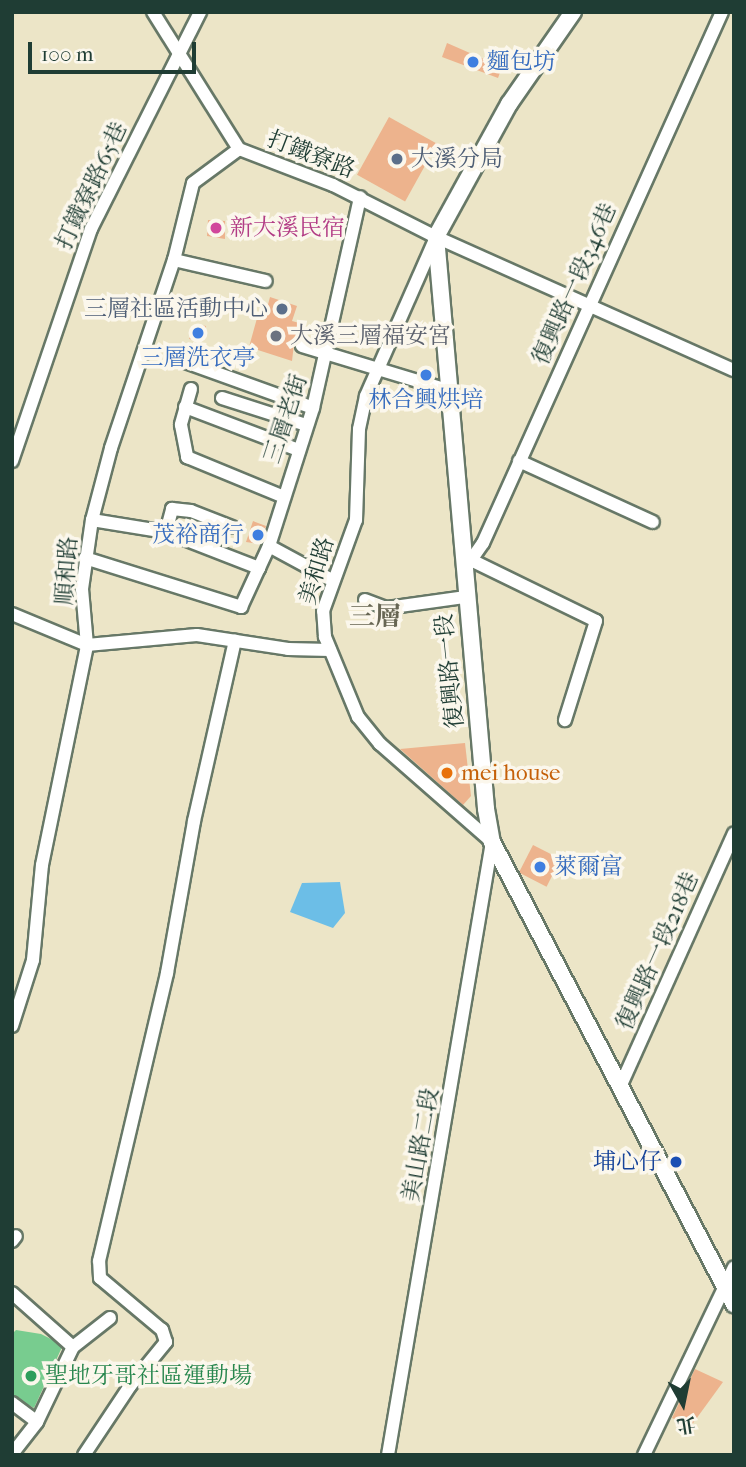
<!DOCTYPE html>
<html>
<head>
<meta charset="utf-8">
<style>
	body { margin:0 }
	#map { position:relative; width:746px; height:1467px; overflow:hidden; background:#ece5c7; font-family:"IM FELL French Canon","Noto Serif TC",serif }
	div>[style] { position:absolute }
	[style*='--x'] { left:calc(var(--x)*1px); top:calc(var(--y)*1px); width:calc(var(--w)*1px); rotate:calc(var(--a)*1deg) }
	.green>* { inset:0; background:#78cc8f }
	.water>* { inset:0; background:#6cbee7 }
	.building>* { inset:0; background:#edb38d; transform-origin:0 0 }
	.roads { filter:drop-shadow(2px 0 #677867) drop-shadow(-2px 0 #677867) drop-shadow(0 2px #677867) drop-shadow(0 -2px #677867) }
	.minor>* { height:12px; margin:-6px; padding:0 6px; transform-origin:6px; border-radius:6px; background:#fff }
	.major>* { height:16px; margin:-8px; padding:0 8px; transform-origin:8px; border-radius:8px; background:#fff }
	.dots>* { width:19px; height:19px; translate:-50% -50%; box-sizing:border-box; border:4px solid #fbf7ec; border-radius:50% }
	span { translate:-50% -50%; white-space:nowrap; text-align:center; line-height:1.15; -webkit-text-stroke:7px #fbf7ec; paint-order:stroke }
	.shop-label { font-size:23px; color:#366cbe }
	.left { translate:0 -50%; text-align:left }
	.right { translate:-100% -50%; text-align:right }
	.street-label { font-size:23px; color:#1f3d34 }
	.service-label { font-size:23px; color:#4e5e75 }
	.hotel-label { font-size:23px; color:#b23c85 }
	.worship-label { font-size:23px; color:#5b616d }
	.food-label { font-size:23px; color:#c56008 }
	.transit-label { font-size:23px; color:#164399 }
	.leisure-label { font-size:23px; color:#27864d }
	.quarter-label { font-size:26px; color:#676653; font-weight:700 }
	.frame { position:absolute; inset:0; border:14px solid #1f3d34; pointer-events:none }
	.north { position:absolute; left:648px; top:1369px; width:70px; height:70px; -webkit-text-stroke:5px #fbf7ec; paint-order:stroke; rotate:171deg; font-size:19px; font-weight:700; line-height:28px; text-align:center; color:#1f3d34 }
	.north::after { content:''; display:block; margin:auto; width:24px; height:32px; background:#1f3d34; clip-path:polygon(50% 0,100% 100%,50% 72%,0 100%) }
	.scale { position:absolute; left:28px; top:42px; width:168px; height:32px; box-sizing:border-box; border:4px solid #1f3d34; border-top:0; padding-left:9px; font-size:21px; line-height:24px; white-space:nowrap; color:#1f3d34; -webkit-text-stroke:5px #fbf7ec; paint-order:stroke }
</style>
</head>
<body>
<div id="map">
	<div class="green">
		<i style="clip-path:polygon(16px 1330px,41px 1334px,63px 1345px,34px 1408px,12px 1396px,12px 1334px)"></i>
	</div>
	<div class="water">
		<i style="clip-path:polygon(340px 882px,345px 913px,333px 928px,290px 912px,302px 883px)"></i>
	</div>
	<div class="building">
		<i style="clip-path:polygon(447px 43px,502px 67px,498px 78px,442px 57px)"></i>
		<i style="left:389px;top:117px;width:55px;height:66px;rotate:29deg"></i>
		<i style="clip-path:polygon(208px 220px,225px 221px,225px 239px,207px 236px)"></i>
		<i style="clip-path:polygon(270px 297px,297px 306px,292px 321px,303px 324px,294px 344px,292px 361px,249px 347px,259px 311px,266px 312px)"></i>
		<i style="clip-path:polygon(196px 324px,206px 326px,203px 341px,189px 339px)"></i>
		<i style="clip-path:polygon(253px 521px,266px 526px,260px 544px,246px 542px)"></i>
		<i style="clip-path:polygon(465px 743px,471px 796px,463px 805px,400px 749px)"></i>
		<i style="left:533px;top:845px;width:31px;height:31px;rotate:27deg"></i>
		<i style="clip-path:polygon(695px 1369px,723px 1382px,691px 1426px,672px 1418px)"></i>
	</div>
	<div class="roads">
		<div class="minor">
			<i style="--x:153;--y:12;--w:162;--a:57.9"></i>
			<i style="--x:239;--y:149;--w:101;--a:21"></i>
			<i style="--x:333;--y:185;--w:115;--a:26.8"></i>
			<i style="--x:436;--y:237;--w:326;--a:24.1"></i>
			<i style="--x:174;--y:260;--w:94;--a:12.9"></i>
			<i style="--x:302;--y:346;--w:152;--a:16.8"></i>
			<i style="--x:180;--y:360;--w:141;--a:19.8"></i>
			<i style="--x:191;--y:389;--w:37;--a:106"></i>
			<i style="--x:181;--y:425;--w:33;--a:79"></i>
			<i style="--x:187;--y:457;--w:105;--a:22.4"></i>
			<i style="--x:222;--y:398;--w:88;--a:17.8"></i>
			<i style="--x:185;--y:407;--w:121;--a:20.8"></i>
			<i style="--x:12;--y:461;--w:245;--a:-71.2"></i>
			<i style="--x:91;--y:229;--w:243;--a:-63.3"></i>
			<i style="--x:519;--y:461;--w:147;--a:24.5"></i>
			<i style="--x:92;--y:520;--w:75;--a:9.2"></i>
			<i style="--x:166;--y:532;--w:100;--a:21.2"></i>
			<i style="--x:166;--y:532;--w:24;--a:-75"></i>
			<i style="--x:172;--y:509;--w:19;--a:6"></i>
			<i style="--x:191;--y:511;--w:44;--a:21.3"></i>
			<i style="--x:269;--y:546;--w:72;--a:28.4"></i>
			<i style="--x:85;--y:558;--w:164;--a:17.4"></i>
			<i style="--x:241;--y:607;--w:67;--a:-65.3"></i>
			<i style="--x:269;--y:546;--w:145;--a:-72.3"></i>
			<i style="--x:313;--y:408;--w:216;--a:-77.4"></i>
			<i style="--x:471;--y:560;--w:139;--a:26"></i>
			<i style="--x:596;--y:621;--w:104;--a:107.4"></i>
			<i style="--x:464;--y:570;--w:33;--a:-55"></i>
			<i style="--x:483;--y:543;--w:582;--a:-65.77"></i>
			<i style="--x:365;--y:600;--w:22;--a:21"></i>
			<i style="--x:386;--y:608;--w:80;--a:-7.9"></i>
			<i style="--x:12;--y:614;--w:81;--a:22.5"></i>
			<i style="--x:87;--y:645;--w:110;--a:-5.2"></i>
			<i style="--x:197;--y:635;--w:92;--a:8.7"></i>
			<i style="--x:288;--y:649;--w:42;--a:1.4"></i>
			<i style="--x:12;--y:1026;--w:69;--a:-72.3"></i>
			<i style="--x:33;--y:960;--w:95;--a:-84.6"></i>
			<i style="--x:42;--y:865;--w:225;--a:-78.4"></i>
			<i style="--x:87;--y:645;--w:56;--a:-95.1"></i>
			<i style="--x:82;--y:589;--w:70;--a:-81.8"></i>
			<i style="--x:92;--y:520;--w:74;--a:-75.2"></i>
			<i style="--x:111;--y:448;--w:198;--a:-71.5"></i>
			<i style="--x:174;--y:260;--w:79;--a:-76.1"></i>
			<i style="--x:193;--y:183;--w:57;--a:-36.5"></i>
			<i style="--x:620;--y:1087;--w:278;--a:-65.8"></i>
			<i style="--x:12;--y:1241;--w:6;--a:-51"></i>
			<i style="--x:12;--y:1293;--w:81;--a:41.5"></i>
			<i style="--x:12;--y:1403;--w:31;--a:37"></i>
			<i style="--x:12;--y:1454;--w:41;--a:-52"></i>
			<i style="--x:37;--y:1422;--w:83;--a:-64.4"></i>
			<i style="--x:73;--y:1347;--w:47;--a:-38.1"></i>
			<i style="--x:84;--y:1455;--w:83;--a:-56.3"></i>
			<i style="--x:130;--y:1386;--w:57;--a:-50.7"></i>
			<i style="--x:166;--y:1342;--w:13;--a:-108"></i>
			<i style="--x:162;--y:1330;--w:81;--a:-140"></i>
			<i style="--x:100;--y:1278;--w:17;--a:-93"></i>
			<i style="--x:99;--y:1261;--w:296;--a:-76.7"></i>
			<i style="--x:167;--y:973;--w:154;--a:-79.9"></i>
			<i style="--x:194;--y:821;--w:185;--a:-77.2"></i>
			<i style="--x:388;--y:1455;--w:622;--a:-80.37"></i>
			<i style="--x:492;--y:842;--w:149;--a:-138.8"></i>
			<i style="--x:380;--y:744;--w:35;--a:-129"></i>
			<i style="--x:358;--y:717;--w:87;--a:-112.4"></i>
			<i style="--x:325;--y:637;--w:26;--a:-94"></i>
			<i style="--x:323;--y:611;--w:97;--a:-70.1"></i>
			<i style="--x:356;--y:520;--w:91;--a:-88.1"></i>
			<i style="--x:359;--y:429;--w:34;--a:-78"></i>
			<i style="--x:366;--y:396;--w:174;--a:-66.2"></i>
			<i style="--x:644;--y:1455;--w:208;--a:-64.4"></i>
		</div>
		<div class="major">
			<i style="--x:573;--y:12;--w:112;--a:124.8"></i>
			<i style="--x:509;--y:104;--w:152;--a:118.8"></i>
			<i style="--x:436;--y:237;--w:574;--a:85"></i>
			<i style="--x:486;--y:809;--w:34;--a:80"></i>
			<i style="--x:492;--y:842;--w:522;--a:62.35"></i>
		</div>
	</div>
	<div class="dots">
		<i style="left:473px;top:62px;background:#3f7fe0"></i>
		<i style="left:397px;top:159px;background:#5c6f8a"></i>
		<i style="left:216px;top:228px;background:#d1479c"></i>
		<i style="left:282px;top:309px;background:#5c6f8a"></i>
		<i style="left:198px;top:333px;background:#3f7fe0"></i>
		<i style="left:276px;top:336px;background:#6b7280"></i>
		<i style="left:426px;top:375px;background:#3f7fe0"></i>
		<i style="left:258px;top:535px;background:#3f7fe0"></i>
		<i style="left:447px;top:773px;background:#e8710a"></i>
		<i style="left:540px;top:867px;background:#3f7fe0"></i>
		<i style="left:676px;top:1162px;background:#1a4fb4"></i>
		<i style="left:31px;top:1376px;background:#2e9e5b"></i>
	</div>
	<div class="shop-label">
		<span class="left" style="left:487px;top:62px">麵包坊</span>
		<span style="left:198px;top:358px">三層洗衣亭</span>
		<span style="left:426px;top:400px">林合興烘培</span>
		<span class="right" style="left:244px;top:535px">茂裕商行</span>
		<span class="left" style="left:554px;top:867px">萊爾富</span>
	</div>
	<div class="street-label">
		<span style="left:311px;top:155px;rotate:21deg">打鐵寮路</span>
		<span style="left:92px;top:186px;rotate:-65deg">打鐵寮路65巷</span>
		<span style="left:575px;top:284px;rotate:-66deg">復興路一段346巷</span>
		<span style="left:286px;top:419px;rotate:-72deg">三層老街</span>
		<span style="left:67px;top:571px;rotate:-86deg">順和路</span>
		<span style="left:317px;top:571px;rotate:-73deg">美和路</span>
		<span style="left:450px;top:671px;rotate:-96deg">復興路一段</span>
		<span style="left:658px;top:951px;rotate:-66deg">復興路一段218巷</span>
		<span style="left:421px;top:1145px;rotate:-80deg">美山路二段</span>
	</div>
	<div class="service-label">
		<span class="left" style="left:411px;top:159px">大溪分局</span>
		<span class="right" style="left:268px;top:309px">三層社區活動中心</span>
	</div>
	<div class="hotel-label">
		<span class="left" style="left:230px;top:228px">新大溪民宿</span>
	</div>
	<div class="worship-label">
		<span class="left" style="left:290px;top:336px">大溪三層福安宮</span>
	</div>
	<div class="food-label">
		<span class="left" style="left:461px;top:773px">mei house</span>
	</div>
	<div class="transit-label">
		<span class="right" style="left:662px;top:1162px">埔心仔</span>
	</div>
	<div class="leisure-label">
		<span class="left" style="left:45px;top:1376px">聖地牙哥社區運動場</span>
	</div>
	<div class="quarter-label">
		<span style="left:375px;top:617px">三層</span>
	</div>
	<div class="frame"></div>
	<div class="north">北</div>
	<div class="scale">100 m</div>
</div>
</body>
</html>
